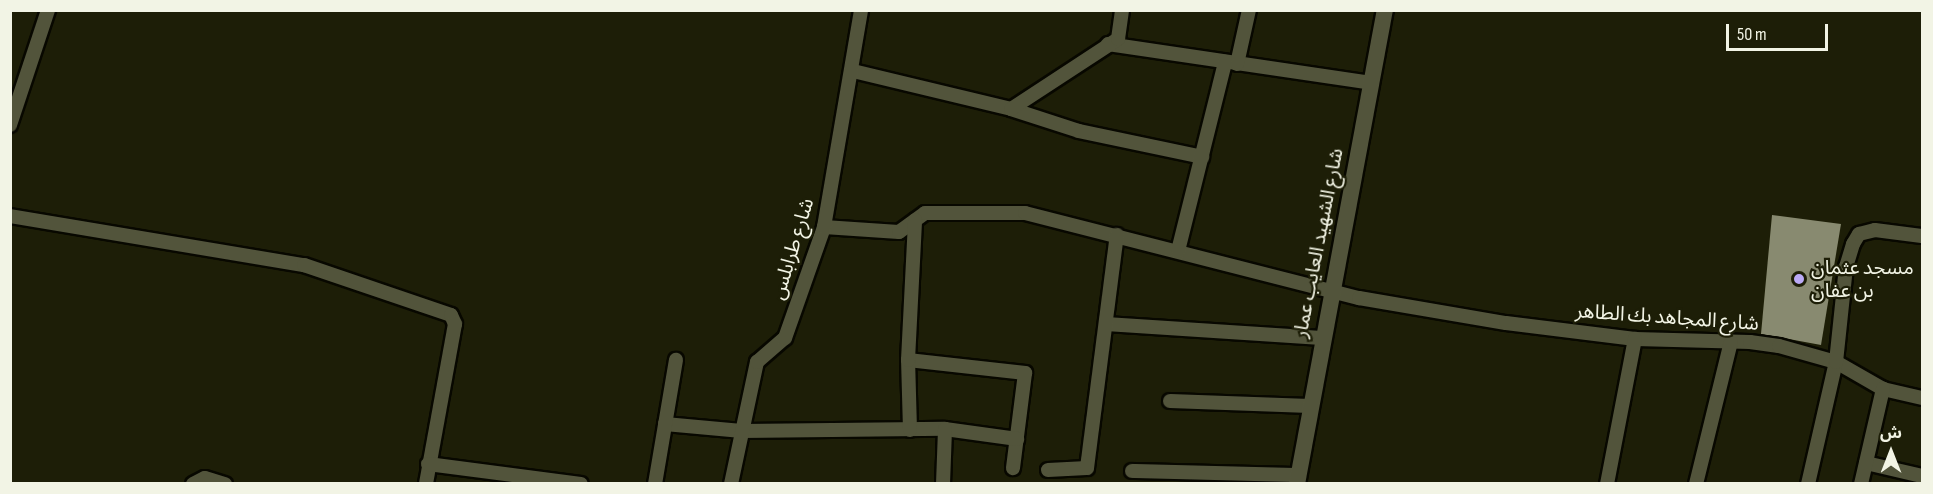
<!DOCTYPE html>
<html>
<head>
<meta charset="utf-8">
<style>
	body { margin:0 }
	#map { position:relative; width:1933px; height:494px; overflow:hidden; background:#1d1e07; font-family:"Sofia Sans Condensed","Noto Sans Arabic",sans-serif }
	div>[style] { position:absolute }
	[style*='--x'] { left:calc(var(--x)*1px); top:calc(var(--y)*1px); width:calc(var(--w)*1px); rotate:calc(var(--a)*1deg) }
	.building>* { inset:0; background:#888a70 }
	.roads { filter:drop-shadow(2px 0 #080800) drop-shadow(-2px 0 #080800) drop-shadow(0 2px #080800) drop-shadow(0 -2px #080800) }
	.minor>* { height:14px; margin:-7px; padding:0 7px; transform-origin:7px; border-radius:7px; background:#52543b }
	.tertiary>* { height:16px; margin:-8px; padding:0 8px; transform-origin:8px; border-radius:8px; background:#52543b }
	.dots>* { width:16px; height:16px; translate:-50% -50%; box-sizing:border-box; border:3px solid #1d1e07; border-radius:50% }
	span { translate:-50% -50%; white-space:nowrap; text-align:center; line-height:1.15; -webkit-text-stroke:4.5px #1d1e07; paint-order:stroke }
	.street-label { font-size:20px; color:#f2f4e5 }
	.poi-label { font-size:20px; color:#f2f4e5 }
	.left { translate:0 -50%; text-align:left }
	.frame { position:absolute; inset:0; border:12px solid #f2f4e5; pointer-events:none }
	.north { position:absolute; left:1861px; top:422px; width:60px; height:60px; -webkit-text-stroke:4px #1d1e07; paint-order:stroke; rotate:0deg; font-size:16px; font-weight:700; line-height:24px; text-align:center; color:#f2f4e5 }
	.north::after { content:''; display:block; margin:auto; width:21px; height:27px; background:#f2f4e5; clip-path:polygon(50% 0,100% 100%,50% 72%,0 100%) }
	.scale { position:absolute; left:1726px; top:24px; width:102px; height:27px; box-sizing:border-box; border:3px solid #f2f4e5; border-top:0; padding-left:8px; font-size:18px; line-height:21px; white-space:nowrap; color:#f2f4e5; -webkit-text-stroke:4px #1d1e07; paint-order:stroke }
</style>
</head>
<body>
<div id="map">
	<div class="building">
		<i style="clip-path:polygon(1772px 215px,1841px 224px,1821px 345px,1761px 334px)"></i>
	</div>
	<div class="roads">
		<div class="minor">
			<i style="--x:1108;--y:44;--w:266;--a:8.4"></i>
			<i style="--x:1237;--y:64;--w:55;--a:-77.5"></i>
			<i style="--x:853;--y:71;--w:163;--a:13.5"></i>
			<i style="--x:1011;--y:109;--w:71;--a:17.9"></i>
			<i style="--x:1079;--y:131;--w:126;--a:11.9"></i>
			<i style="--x:1011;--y:109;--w:128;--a:-33.2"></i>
			<i style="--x:1118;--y:39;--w:29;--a:-82"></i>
			<i style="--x:10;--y:125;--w:121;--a:-71.7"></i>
			<i style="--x:10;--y:216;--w:298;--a:9.5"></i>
			<i style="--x:304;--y:265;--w:155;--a:18.8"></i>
			<i style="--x:451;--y:315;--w:10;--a:66"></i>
			<i style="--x:455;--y:324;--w:163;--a:100.3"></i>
			<i style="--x:824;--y:227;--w:75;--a:3.8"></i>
			<i style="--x:899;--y:232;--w:32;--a:-36"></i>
			<i style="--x:925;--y:213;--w:100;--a:0"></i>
			<i style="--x:1025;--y:213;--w:345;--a:14.3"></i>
			<i style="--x:1359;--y:298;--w:149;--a:9.7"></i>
			<i style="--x:1506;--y:323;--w:130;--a:7.1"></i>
			<i style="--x:1635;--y:339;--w:115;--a:1.5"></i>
			<i style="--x:1750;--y:342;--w:29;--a:8"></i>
			<i style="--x:1779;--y:346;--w:59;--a:15.7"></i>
			<i style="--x:1836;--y:362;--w:54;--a:29.9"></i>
			<i style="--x:1883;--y:389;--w:40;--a:13"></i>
			<i style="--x:1178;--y:251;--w:195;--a:-76"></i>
			<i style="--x:1106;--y:324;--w:216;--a:3.7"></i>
			<i style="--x:908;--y:360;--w:118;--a:6.3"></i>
			<i style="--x:1025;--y:373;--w:96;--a:97.2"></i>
			<i style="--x:1170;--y:401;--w:140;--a:2"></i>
			<i style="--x:665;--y:424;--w:77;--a:5.2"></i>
			<i style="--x:742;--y:431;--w:203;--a:-0.6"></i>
			<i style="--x:945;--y:429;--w:73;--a:7.9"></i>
			<i style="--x:910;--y:430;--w:70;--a:-91.6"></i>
			<i style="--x:908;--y:360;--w:140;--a:-87.1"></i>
			<i style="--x:1866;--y:463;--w:57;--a:13.1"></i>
			<i style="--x:428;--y:464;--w:154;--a:7.4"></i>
			<i style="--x:1048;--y:470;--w:39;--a:-3"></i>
			<i style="--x:1087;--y:468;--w:235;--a:-82.7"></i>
			<i style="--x:1132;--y:471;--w:166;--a:1.4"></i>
			<i style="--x:193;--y:484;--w:13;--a:-27"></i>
			<i style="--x:205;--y:478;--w:21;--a:17"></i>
			<i style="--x:655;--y:484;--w:126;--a:-80.4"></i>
			<i style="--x:731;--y:484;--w:125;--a:-78"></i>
			<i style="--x:757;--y:362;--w:37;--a:-41"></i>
			<i style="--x:785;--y:338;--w:118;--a:-70.6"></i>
			<i style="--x:824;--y:227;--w:220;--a:-80.3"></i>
			<i style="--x:943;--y:484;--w:55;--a:-87.9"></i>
			<i style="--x:1607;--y:484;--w:148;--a:-79.1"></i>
			<i style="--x:1696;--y:484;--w:146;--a:-76.2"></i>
			<i style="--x:1808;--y:484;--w:125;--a:-77.1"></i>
			<i style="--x:1836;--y:362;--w:96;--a:-84"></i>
			<i style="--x:1846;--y:267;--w:24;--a:-73"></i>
			<i style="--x:1853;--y:244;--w:12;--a:-59"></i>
			<i style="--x:1859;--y:234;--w:16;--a:-14"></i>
			<i style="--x:1875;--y:230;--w:47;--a:7.3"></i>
			<i style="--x:1861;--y:484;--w:98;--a:-77"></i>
		</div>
		<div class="tertiary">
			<i style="--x:1297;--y:484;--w:482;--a:-79.5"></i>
		</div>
	</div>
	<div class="dots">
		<i style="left:1799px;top:279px;background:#bbaaf6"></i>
	</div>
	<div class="street-label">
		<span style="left:1319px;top:243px;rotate:-79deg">شارع الشهيد العايب عمار</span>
		<span style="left:793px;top:249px;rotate:-73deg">شارع طرابلس</span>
		<span style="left:1667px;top:318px;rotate:4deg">شارع المجاهد بك الطاهر</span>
	</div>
	<div class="poi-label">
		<span class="left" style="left:1811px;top:280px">مسجد عثمان<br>بن عفان</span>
	</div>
	<div class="frame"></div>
	<div class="north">ش</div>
	<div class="scale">50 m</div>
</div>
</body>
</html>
